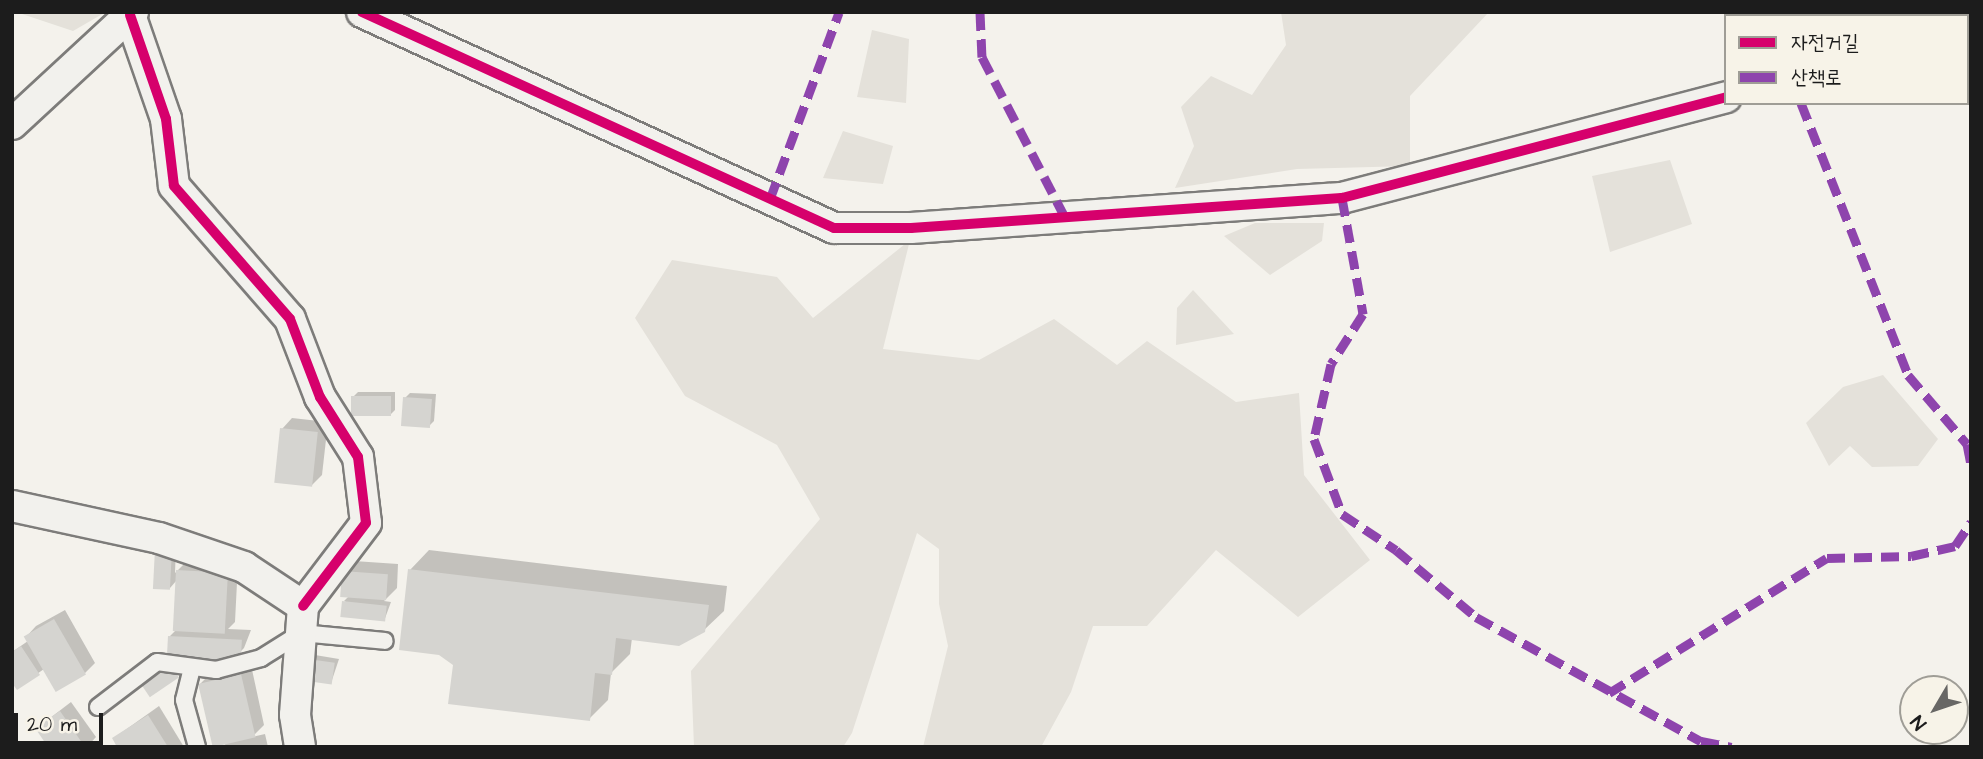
<!DOCTYPE html>
<html>
<head>
<meta charset="utf-8">
<style>
	body { margin:0 }
	#map { position:relative; width:1983px; height:759px; overflow:hidden; background:#f4f2ec; font-family:"Architects Daughter","Poor Story",sans-serif }
	div>[style] { position:absolute }
	[style*='--x'] { left:calc(var(--x)*1px); top:calc(var(--y)*1px); width:calc(var(--w)*1px); rotate:calc(var(--a)*1deg) }
	.green>* { inset:0; background:#e4e1da }
	.shadow>* { inset:0; background:#0003 }
	.building>* { inset:0; background:#d5d4d0; transform-origin:0 0 }
	.roads { filter:drop-shadow(2px 0 #7d7c7a) drop-shadow(-2px 0 #7d7c7a) drop-shadow(0 2px #7d7c7a) drop-shadow(0 -2px #7d7c7a) }
	.service>* { height:16px; margin:-8px; padding:0 8px; transform-origin:8px; border-radius:8px; background:#f2f1ed }
	.minor>* { height:30px; margin:-15px; padding:0 15px; transform-origin:15px; border-radius:15px; background:#f2f1ed }
	.quiet>* { height:9px; margin-top:-4.5px; transform-origin:0; background:repeating-linear-gradient(90deg,#8e44ad 0 18px,transparent 0 27px) }
	.cycleway>* { height:10px; margin:-5px; padding:0 5px; transform-origin:5px; border-radius:5px; background:#d6006c }
	span { translate:-50% -50%; white-space:nowrap; text-align:center; line-height:1.15; -webkit-text-stroke:7px #f7f3e8; paint-order:stroke }
	.frame { position:absolute; inset:0; border:14px solid #1c1c1c; pointer-events:none }
	.legend { position:absolute; left:1724px; top:14px; width:245px; height:91px; box-sizing:border-box; background:#f7f3e8; border:2px solid #9f9d96; margin:0; padding:9px 12px; list-style:none; font-size:21px; color:#1c1c1c }
	.legend li { display:flex; align-items:center; gap:14px; height:35px }
	.legend b { width:35px; border:2px solid #9f9d96 }
	.north { position:absolute; left:1899px; top:675px; width:70px; height:70px; box-sizing:border-box; background:#f7f3e8; border:2px solid #9f9d96; border-radius:50%; rotate:231deg; font-size:19px; font-weight:700; line-height:28px; text-align:center; color:#1c1c1c }
	.north::after { content:''; display:block; margin:auto; width:24px; height:32px; background:#686765; clip-path:polygon(50% 0,100% 100%,50% 72%,0 100%) }
	.scale { position:absolute; left:14px; top:713px; width:89px; height:32px; box-sizing:border-box; border:4px solid #1c1c1c; border-top:0; padding-left:9px; font-size:21px; line-height:24px; white-space:nowrap; color:#1c1c1c; -webkit-text-stroke:5px #f7f3e8; paint-order:stroke }
</style>
</head>
<body>
<div id="map">
	<div class="green">
		<i style="clip-path:polygon(16px 12px,106px 12px,73px 31px)"></i>
		<i style="clip-path:polygon(1281px 12px,1489px 12px,1410px 96px,1410px 166px,1297px 169px,1175px 188px,1194px 146px,1181px 107px,1211px 76px,1252px 95px,1286px 45px)"></i>
		<i style="clip-path:polygon(872px 30px,909px 39px,906px 103px,857px 97px)"></i>
		<i style="clip-path:polygon(843px 131px,893px 146px,883px 184px,823px 178px)"></i>
		<i style="clip-path:polygon(1670px 160px,1692px 224px,1610px 252px,1592px 176px)"></i>
		<i style="clip-path:polygon(1255px 223px,1324px 223px,1322px 241px,1270px 275px,1224px 236px)"></i>
		<i style="clip-path:polygon(910px 240px,883px 349px,979px 360px,1054px 319px,1117px 365px,1147px 341px,1236px 402px,1299px 393px,1304px 475px,1370px 560px,1298px 617px,1216px 550px,1147px 626px,1093px 626px,1071px 692px,1041px 747px,923px 747px,948px 646px,939px 604px,939px 549px,917px 533px,852px 733px,843px 747px,694px 747px,691px 671px,820px 519px,777px 445px,685px 396px,635px 318px,672px 260px,777px 277px,813px 318px)"></i>
		<i style="clip-path:polygon(1193px 290px,1234px 334px,1176px 345px,1177px 308px)"></i>
		<i style="clip-path:polygon(1883px 375px,1938px 439px,1918px 466px,1872px 467px,1850px 446px,1829px 466px,1806px 423px,1843px 387px)"></i>
	</div>
	<div class="shadow">
		<i style="clip-path:polygon(358px 392px,395px 392px,395px 410px,390px 415px,353px 397px)"></i>
		<i style="clip-path:polygon(410px 393px,436px 394px,434px 421px,429px 426px,405px 398px)"></i>
		<i style="clip-path:polygon(292px 418px,328px 422px,322px 475px,311px 486px,282px 429px)"></i>
		<i style="clip-path:polygon(176px 546px,175px 573px,188px 560px,238px 563px,235px 622px,228px 629px,251px 630px,244px 648px,234px 658px,169px 637px,175px 631px,177px 580px,170px 588px,155px 588px)"></i>
		<i style="clip-path:polygon(429px 550px,727px 586px,724px 611px,704px 630px,632px 638px,630px 654px,611px 673px,608px 700px,589px 719px,455px 664px,410px 570px)"></i>
		<i style="clip-path:polygon(354px 561px,398px 564px,397px 588px,384px 601px,391px 602px,384px 621px,344px 601px,349px 596px,343px 571px)"></i>
		<i style="clip-path:polygon(65px 610px,95px 663px,85px 673px,44px 669px,17px 688px,12px 680px,12px 652px,28px 641px,26px 637px,36px 626px)"></i>
		<i style="clip-path:polygon(315px 655px,339px 659px,331px 683px,310px 660px)"></i>
		<i style="clip-path:polygon(251px 665px,264px 725px,252px 737px,265px 734px,268px 747px,222px 747px,229px 741px,200px 684px,210px 674px)"></i>
		<i style="clip-path:polygon(71px 702px,96px 737px,87px 747px,50px 747px,37px 728px)"></i>
		<i style="clip-path:polygon(159px 706px,184px 747px,119px 747px,114px 738px)"></i>
	</div>
	<div class="building">
		<i style="left:351px;top:396px;width:40px;height:20px"></i>
		<i style="left:403px;top:397px;width:29px;height:29px;rotate:4deg"></i>
		<i style="left:280px;top:428px;width:38px;height:55px;rotate:6deg"></i>
		<i style="left:155px;top:549px;width:17px;height:40px;rotate:3deg"></i>
		<i style="clip-path:polygon(408px 569px,709px 605px,705px 632px,679px 646px,616px 638px,612px 675px,595px 673px,590px 721px,448px 704px,453px 665px,439px 655px,399px 650px)"></i>
		<i style="left:176px;top:570px;width:52px;height:61px;rotate:3deg"></i>
		<i style="left:342px;top:571px;width:46px;height:26px;rotate:4deg"></i>
		<i style="left:342px;top:601px;width:45px;height:16px;rotate:6deg"></i>
		<i style="left:54px;top:619px;width:64px;height:35px;rotate:60deg"></i>
		<i style="left:168px;top:636px;width:74px;height:21px;rotate:3deg"></i>
		<i style="clip-path:polygon(21px 646px,40px 675px,17px 690px,12px 683px,12px 652px)"></i>
		<i style="left:308px;top:659px;width:27px;height:22px;rotate:8deg"></i>
		<i style="left:171px;top:666px;width:14px;height:35px;rotate:56deg"></i>
		<i style="left:241px;top:674px;width:65px;height:44px;rotate:77deg"></i>
		<i style="clip-path:polygon(60px 711px,85px 747px,48px 747px,35px 728px)"></i>
		<i style="clip-path:polygon(148px 715px,168px 747px,117px 747px,112px 738px)"></i>
	</div>
	<div class="roads">
		<div class="service">
			<i style="--x:192;--y:668;--w:33;--a:104"></i>
			<i style="--x:184;--y:700;--w:49;--a:74.5"></i>
			<i style="--x:98;--y:707;--w:74;--a:-37.3"></i>
			<i style="--x:157;--y:662;--w:60;--a:7.7"></i>
			<i style="--x:216;--y:670;--w:47;--a:-14.9"></i>
			<i style="--x:261;--y:658;--w:47;--a:-32"></i>
			<i style="--x:301;--y:633;--w:84;--a:5.4"></i>
		</div>
		<div class="minor">
			<i style="--x:362;--y:12;--w:519;--a:24.59"></i>
			<i style="--x:834;--y:228;--w:77;--a:0"></i>
			<i style="--x:911;--y:228;--w:432;--a:-4"></i>
			<i style="--x:1342;--y:198;--w:397;--a:-14.7"></i>
			<i style="--x:130;--y:15;--w:110;--a:70.9"></i>
			<i style="--x:166;--y:119;--w:67;--a:83.2"></i>
			<i style="--x:174;--y:186;--w:176;--a:48.9"></i>
			<i style="--x:290;--y:319;--w:84;--a:69"></i>
			<i style="--x:320;--y:397;--w:71;--a:57.7"></i>
			<i style="--x:358;--y:457;--w:66;--a:83.1"></i>
			<i style="--x:366;--y:523;--w:104;--a:127.2"></i>
			<i style="--x:1967;--y:27;--w:4;--a:-14"></i>
			<i style="--x:12;--y:124;--w:165;--a:-42.8"></i>
			<i style="--x:12;--y:506;--w:150;--a:12.3"></i>
			<i style="--x:159;--y:538;--w:90;--a:18.8"></i>
			<i style="--x:244;--y:567;--w:71;--a:33.5"></i>
			<i style="--x:303;--y:606;--w:109;--a:94.2"></i>
			<i style="--x:295;--y:715;--w:32;--a:81"></i>
		</div>
	</div>
	<div class="quiet">
		<i style="--x:980;--y:12;--w:45;--a:87.5"></i>
		<i style="--x:982;--y:57;--w:180;--a:62.6"></i>
		<i style="--x:1801;--y:103;--w:292;--a:68.5"></i>
		<i style="--x:1908;--y:375;--w:91;--a:49.5"></i>
		<i style="--x:1967;--y:444;--w:20;--a:79"></i>
		<i style="--x:1342;--y:198;--w:118;--a:79.7"></i>
		<i style="--x:1363;--y:314;--w:59;--a:122.6"></i>
		<i style="--x:1331;--y:364;--w:77;--a:102.8"></i>
		<i style="--x:1314;--y:439;--w:80;--a:69.5"></i>
		<i style="--x:1342;--y:514;--w:65;--a:33.7"></i>
		<i style="--x:1396;--y:550;--w:104;--a:39.9"></i>
		<i style="--x:1476;--y:617;--w:257;--a:28.9"></i>
		<i style="--x:1701;--y:741;--w:31;--a:11"></i>
		<i style="--x:770;--y:199;--w:199;--a:-69.7"></i>
		<i style="--x:1609;--y:693;--w:256;--a:-31.8"></i>
		<i style="--x:1827;--y:558;--w:84;--a:-1.4"></i>
		<i style="--x:1911;--y:556;--w:45;--a:-12.8"></i>
		<i style="--x:1955;--y:546;--w:29;--a:-56"></i>
	</div>
	<div class="cycleway">
		<i style="--x:362;--y:12;--w:519;--a:24.59"></i>
		<i style="--x:834;--y:228;--w:77;--a:0"></i>
		<i style="--x:911;--y:228;--w:432;--a:-4"></i>
		<i style="--x:1342;--y:198;--w:397;--a:-14.7"></i>
		<i style="--x:130;--y:15;--w:110;--a:70.9"></i>
		<i style="--x:166;--y:119;--w:67;--a:83.2"></i>
		<i style="--x:174;--y:186;--w:176;--a:48.9"></i>
		<i style="--x:290;--y:319;--w:84;--a:69"></i>
		<i style="--x:320;--y:397;--w:71;--a:57.7"></i>
		<i style="--x:358;--y:457;--w:66;--a:83.1"></i>
		<i style="--x:366;--y:523;--w:104;--a:127.2"></i>
	</div>
	<div class="frame"></div>
	<ul class="legend">
	<li><b style="height:9px;background:#d6006c"></b>자전거길</li>
	<li><b style="height:9px;background:#8e44ad"></b>산책로</li>
	</ul>
	<div class="north">N</div>
	<div class="scale">20 m</div>
</div>
</body>
</html>
